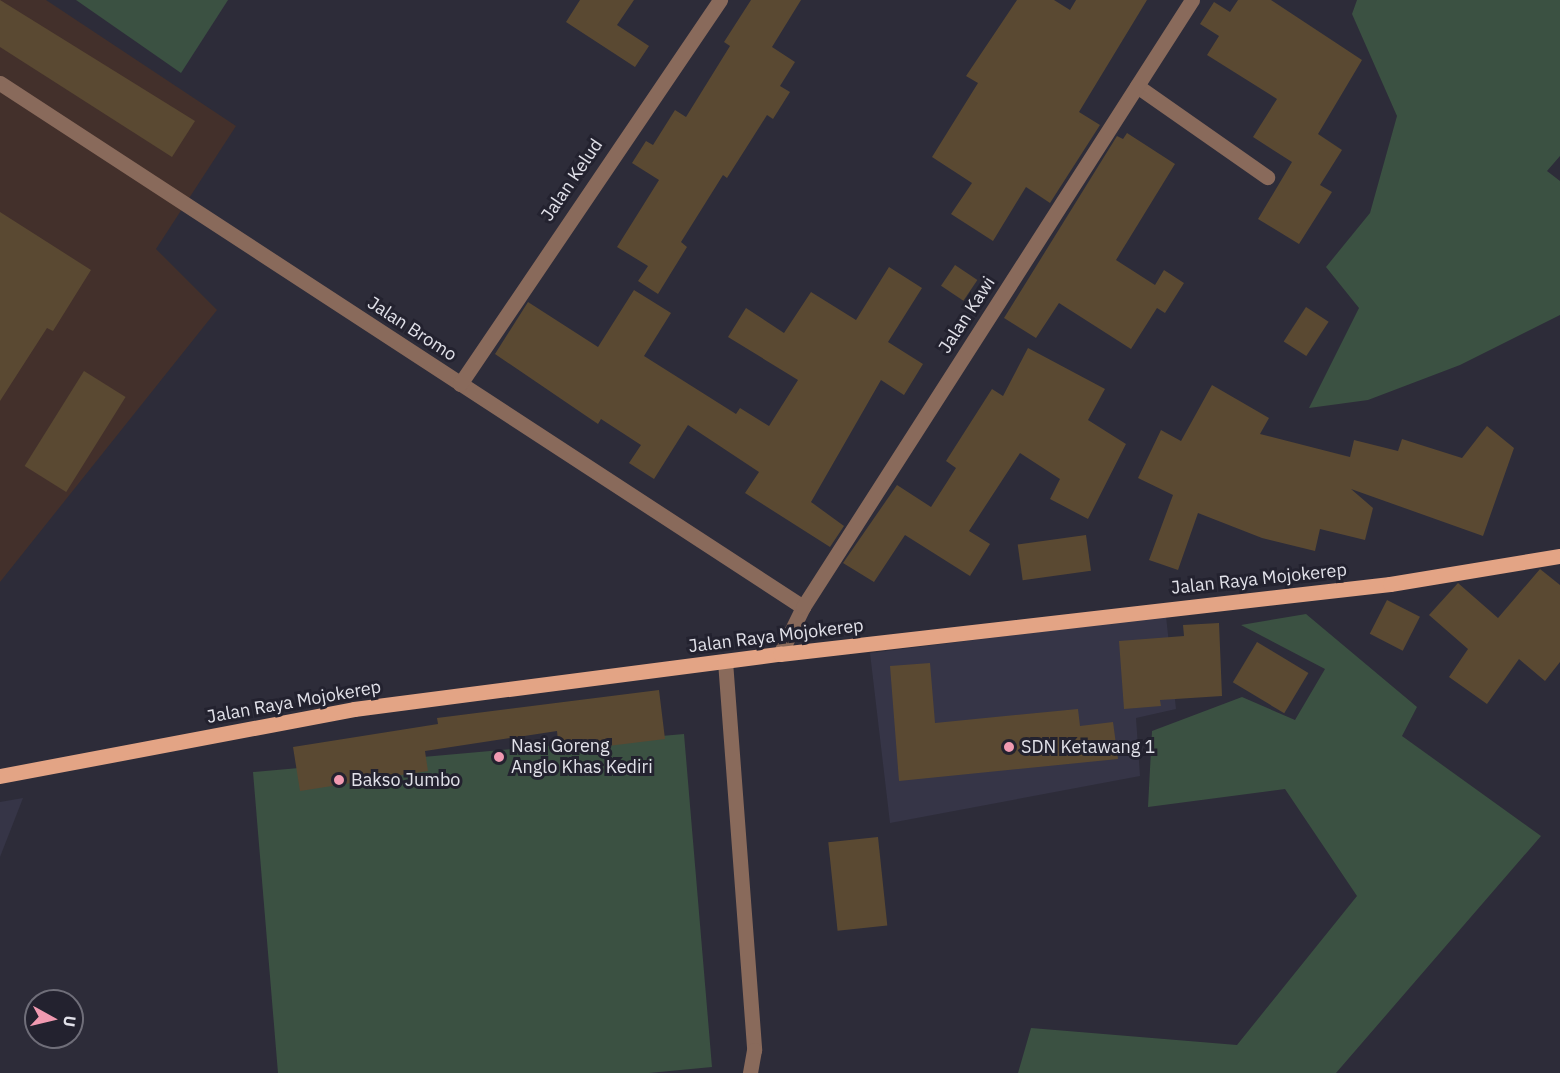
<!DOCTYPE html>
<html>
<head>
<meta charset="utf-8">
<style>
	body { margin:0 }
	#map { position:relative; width:1560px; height:1073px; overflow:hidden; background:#2d2c39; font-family:"IBM Plex Sans",sans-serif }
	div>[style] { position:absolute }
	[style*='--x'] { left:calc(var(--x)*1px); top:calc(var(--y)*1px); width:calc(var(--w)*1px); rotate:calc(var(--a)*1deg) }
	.built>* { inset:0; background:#363547 }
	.industrial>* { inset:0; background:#43302b }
	.green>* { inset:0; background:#3b5142 }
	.building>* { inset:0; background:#5a4932; transform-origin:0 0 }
	.minor>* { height:15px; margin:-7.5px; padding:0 7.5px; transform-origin:7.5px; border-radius:7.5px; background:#896a5b }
	.major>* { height:15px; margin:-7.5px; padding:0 7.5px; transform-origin:7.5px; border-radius:7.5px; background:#e3a485 }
	.dots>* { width:16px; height:16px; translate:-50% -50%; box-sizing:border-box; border:3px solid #23222f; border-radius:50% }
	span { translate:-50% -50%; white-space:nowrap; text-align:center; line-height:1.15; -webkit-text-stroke:6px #23222f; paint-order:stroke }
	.street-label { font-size:18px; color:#e1e1e9 }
	.poi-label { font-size:18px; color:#e1e1e9 }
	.left { translate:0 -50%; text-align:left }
	.north { position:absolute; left:24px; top:989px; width:60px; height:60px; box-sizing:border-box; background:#23222f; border:2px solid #6f6e79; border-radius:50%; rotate:98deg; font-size:16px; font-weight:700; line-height:24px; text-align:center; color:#e1e1e9 }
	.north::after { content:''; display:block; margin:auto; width:21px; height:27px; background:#f19ab1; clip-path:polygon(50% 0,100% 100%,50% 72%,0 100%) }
</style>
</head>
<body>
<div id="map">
	<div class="built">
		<i style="clip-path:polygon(1166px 616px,1176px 709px,1136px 718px,1140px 776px,890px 823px,870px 653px)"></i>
		<i style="clip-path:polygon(23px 798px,0 857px,0 802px)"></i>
	</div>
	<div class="industrial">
		<i style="clip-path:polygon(0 0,46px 0,236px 126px,156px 249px,217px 310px,0 582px)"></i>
	</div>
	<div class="green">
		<i style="clip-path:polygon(76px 0,228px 0,181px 73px)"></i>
		<i style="clip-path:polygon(1357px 0,1560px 0,1560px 156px,1547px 171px,1560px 181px,1560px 315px,1460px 365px,1368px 400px,1309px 408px,1359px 308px,1326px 267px,1370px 213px,1397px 116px,1352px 14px)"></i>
		<i style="clip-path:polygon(1306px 614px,1417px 707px,1402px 736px,1541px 836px,1336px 1073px,1018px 1073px,1031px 1028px,1237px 1045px,1357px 896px,1285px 789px,1148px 807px,1152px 731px,1242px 697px,1295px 720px,1325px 669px,1241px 625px)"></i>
		<i style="clip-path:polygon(684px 734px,712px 1067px,649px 1073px,278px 1073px,253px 772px)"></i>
	</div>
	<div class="building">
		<i style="clip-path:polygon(0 0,195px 121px,172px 157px,0 47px)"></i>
		<i style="clip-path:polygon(580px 0,634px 0,617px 25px,649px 46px,635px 67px,566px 22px)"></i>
		<i style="clip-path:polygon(751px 0,801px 0,772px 47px,795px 62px,780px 86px,790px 92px,773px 119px,767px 115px,727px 178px,723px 175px,681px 242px,687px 247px,658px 294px,638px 281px,648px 266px,617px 247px,659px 180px,632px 163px,646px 141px,653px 145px,675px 110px,686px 117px,730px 46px,724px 42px)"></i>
		<i style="clip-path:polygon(1017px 0,1054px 0,1070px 10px,1076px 0,1147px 0,1079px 112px,1100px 125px,1050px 203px,1026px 187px,993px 241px,951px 214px,972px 183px,932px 157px,978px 83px,966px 76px)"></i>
		<i style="clip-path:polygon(1238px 0,1271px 0,1362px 60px,1318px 134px,1342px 150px,1320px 185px,1332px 192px,1299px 244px,1258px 219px,1292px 162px,1253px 137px,1277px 99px,1207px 55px,1219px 36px,1200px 24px,1214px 2px,1230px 12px)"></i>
		<i style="clip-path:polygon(1127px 133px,1175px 164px,1116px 260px,1155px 285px,1164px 270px,1184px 283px,1165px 313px,1157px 308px,1131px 349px,1059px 303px,1036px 338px,1004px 318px,1117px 136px,1123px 139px)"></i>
		<i style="clip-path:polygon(0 212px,91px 270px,53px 331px,47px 328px,0 401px)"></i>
		<i style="left:955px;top:265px;width:27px;height:25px;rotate:34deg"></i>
		<i style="clip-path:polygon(889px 267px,922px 288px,888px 342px,923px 364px,904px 395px,881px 380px,811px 502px,844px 526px,830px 547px,745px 493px,759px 472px,688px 425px,654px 479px,629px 463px,641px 445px,601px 419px,598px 424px,495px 354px,528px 302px,598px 347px,634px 290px,671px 313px,644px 356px,736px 414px,740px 408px,769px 426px,798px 380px,728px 337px,746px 308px,784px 333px,811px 292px,856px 320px)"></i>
		<i style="left:1306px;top:307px;width:27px;height:41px;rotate:33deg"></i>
		<i style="clip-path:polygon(1028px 348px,1105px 389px,1088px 420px,1126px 444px,1088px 519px,1050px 499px,1060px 479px,1020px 453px,969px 531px,990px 544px,970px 576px,905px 535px,874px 582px,843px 563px,897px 485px,931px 507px,956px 468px,946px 461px,992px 389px,1003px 396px)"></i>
		<i style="left:84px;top:371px;width:49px;height:112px;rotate:32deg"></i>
		<i style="clip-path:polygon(1212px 385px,1269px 418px,1260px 434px,1350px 457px,1354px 440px,1398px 451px,1402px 439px,1462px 458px,1487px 426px,1514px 448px,1483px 536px,1351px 489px,1373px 508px,1365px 540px,1320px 529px,1315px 551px,1262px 538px,1198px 513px,1178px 570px,1149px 560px,1173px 495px,1138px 478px,1161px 430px,1181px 441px)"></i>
		<i style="left:1086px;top:535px;width:36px;height:69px;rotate:82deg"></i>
		<i style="clip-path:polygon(1540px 569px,1560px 585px,1560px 662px,1545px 681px,1519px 659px,1487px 704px,1449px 677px,1468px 649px,1429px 615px,1458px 583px,1498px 618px)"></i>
		<i style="left:1387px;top:600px;width:37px;height:38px;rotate:27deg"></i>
		<i style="clip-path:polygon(1219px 623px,1222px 696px,1160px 700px,1161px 706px,1124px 709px,1119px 641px,1184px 636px,1183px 625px)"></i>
		<i style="left:1257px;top:642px;width:60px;height:47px;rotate:31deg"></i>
		<i style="clip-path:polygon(930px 663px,935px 723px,1078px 709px,1080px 726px,1113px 722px,1118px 759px,899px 781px,890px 666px)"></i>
		<i style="clip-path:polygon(659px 690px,665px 739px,559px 752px,557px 731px,425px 751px,428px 771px,300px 791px,293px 747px,438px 724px,437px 718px)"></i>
		<i style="left:878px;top:837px;width:89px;height:50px;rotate:84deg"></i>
	</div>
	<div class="minor">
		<i style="--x:0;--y:83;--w:959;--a:33.13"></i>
		<i style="--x:1137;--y:86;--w:159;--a:35"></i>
		<i style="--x:460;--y:384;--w:464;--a:-55.9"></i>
		<i style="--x:780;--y:654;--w:52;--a:-63.9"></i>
		<i style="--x:803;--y:607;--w:721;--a:-57.35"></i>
		<i style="--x:725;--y:661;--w:390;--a:85.7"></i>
		<i style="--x:754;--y:1050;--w:23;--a:100"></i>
	</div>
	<div class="major">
		<i style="--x:0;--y:776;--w:360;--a:-10.7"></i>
		<i style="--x:354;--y:709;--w:430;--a:-7.4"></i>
		<i style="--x:780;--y:654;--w:614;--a:-6.55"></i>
		<i style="--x:1390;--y:584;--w:172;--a:-9.4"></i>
	</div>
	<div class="dots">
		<i style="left:1009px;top:747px;background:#f19ab1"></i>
		<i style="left:499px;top:757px;background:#f19ab1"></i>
		<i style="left:339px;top:780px;background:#f19ab1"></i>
	</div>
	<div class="street-label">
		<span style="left:572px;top:180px;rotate:-56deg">Jalan Kelud</span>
		<span style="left:967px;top:315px;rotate:-57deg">Jalan Kawi</span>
		<span style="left:412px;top:329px;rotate:33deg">Jalan Bromo</span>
		<span style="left:1259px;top:579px;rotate:-6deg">Jalan Raya Mojokerep</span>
		<span style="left:776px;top:636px;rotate:-7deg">Jalan Raya Mojokerep</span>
		<span style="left:294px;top:702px;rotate:-10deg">Jalan Raya Mojokerep</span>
	</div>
	<div class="poi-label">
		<span class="left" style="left:511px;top:757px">Nasi Goreng<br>Anglo Khas Kediri</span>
		<span class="left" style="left:1021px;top:747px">SDN Ketawang 1</span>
		<span class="left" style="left:351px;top:780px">Bakso Jumbo</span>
	</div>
	<div class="north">U</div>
</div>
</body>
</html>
